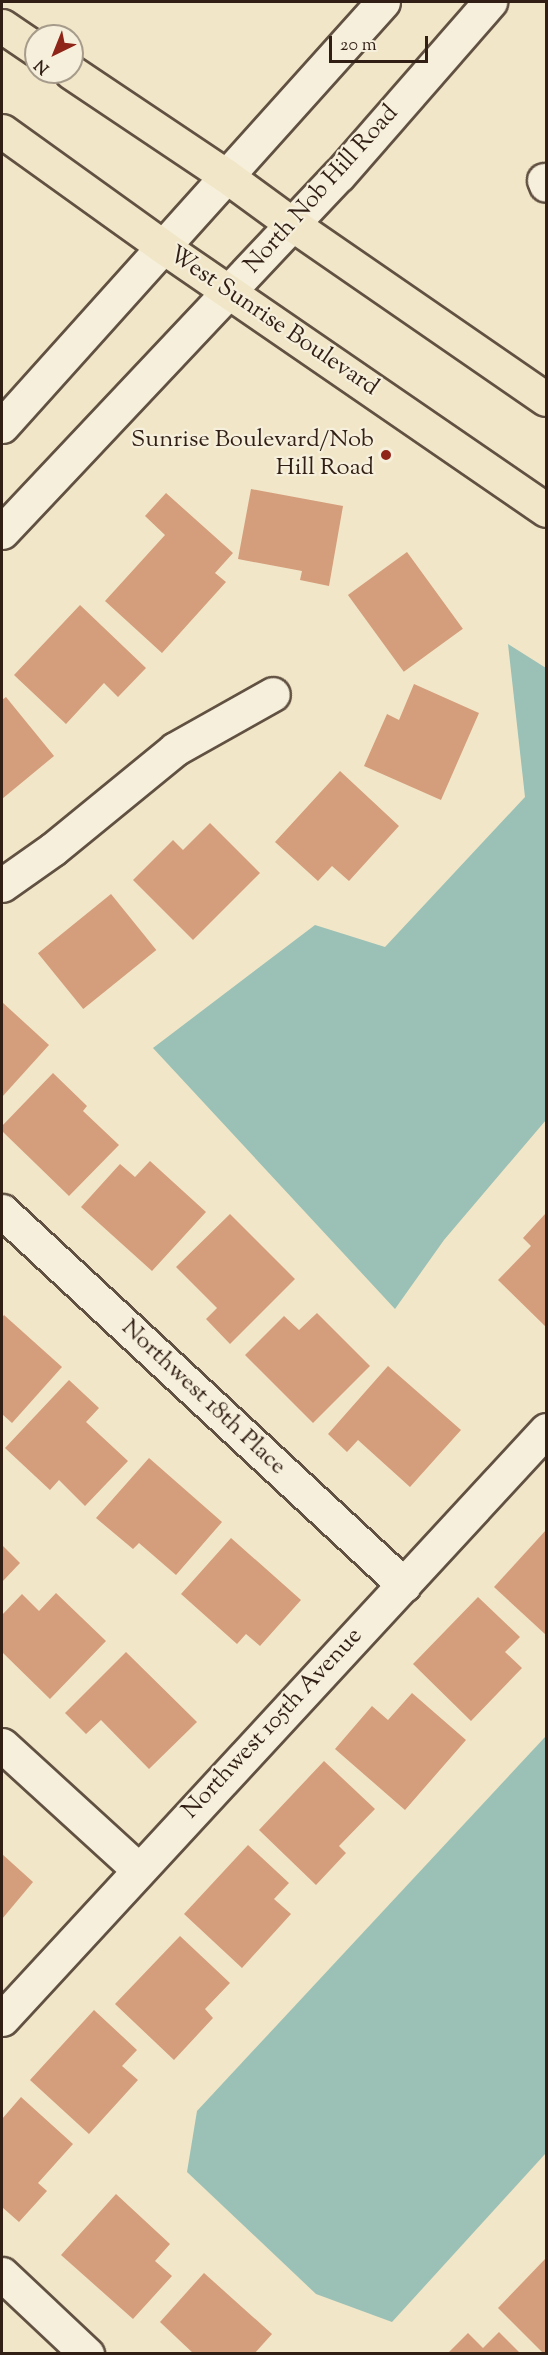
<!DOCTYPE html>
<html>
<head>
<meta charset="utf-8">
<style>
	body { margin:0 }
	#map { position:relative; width:548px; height:2355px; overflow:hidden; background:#f1e6c7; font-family:"Sorts Mill Goudy",serif }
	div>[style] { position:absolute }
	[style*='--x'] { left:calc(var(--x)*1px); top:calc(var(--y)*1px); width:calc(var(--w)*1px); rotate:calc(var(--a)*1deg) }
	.water>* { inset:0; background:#9bc0b6 }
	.building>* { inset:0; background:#d49d7c; transform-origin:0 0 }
	.roads { filter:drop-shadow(2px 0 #615142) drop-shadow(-2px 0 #615142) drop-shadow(0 2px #615142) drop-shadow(0 -2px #615142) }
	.street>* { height:33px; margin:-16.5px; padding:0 16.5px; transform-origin:16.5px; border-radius:16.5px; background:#f6efdb }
	.secondary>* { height:33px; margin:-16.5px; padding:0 16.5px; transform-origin:16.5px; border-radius:16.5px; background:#f6efdb }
	.highway>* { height:33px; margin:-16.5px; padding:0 16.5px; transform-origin:16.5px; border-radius:16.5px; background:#f1e6c7 }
	.dots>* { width:16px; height:16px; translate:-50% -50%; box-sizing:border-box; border:3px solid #f6efdb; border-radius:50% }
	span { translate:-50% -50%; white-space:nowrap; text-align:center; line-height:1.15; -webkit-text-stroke:4.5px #f6efdb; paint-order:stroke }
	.street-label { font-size:24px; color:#311f15 }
	.poi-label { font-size:24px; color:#311f15 }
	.right { translate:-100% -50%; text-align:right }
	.frame { position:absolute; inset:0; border:3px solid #311f15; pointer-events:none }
	.north { position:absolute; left:24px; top:24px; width:60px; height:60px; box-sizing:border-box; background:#f6efdb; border:2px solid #a79c8c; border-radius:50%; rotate:223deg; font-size:16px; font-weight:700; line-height:24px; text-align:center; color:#311f15 }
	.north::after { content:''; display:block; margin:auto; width:21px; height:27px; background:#8f2418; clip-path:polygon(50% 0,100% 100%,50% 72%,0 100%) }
	.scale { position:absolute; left:329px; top:36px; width:99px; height:27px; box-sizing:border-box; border:3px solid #311f15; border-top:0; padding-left:8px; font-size:18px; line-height:21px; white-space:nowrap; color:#311f15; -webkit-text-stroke:4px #f6efdb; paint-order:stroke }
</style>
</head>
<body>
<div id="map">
	<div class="water">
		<i style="clip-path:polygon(508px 644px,546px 668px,546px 1120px,444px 1240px,395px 1309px,153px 1048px,315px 925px,385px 947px,525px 797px)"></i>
		<i style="clip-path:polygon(546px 1736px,546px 2153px,392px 2322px,316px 2294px,187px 2172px,197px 2111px)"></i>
	</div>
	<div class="building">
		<i style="clip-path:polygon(251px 489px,343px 506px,329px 586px,300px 580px,302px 571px,238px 559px)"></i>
		<i style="clip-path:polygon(166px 493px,233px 553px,215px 573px,226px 582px,162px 653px,105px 601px,165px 535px,145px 516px)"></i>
		<i style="left:407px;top:552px;width:95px;height:73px;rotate:54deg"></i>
		<i style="clip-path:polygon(80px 605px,146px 668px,118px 697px,104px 683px,66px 724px,14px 675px)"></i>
		<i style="clip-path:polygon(414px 684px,479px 713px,441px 800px,364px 766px,387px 714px,399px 720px)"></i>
		<i style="clip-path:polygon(6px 697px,54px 756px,2px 799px,2px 700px)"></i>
		<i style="clip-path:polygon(340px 771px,399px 826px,349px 881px,332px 866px,318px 881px,275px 842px)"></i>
		<i style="clip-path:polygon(210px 823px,260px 873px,193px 940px,133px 880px,173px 840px,183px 850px)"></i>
		<i style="left:111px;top:894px;width:72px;height:94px;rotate:51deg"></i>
		<i style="clip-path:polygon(2px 1002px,49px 1045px,2px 1097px)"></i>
		<i style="clip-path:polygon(53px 1073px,87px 1106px,83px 1111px,119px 1145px,69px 1196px,2px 1131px,2px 1126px)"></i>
		<i style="clip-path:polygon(150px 1161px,206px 1212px,152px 1271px,81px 1207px,120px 1164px,135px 1177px)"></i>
		<i style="clip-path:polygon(546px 1213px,546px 1327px,498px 1280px,531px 1246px,523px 1238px)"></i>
		<i style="clip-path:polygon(230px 1214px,295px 1279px,230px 1344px,206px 1319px,217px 1308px,176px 1267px)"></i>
		<i style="clip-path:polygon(317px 1313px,370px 1366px,313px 1423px,245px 1355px,284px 1316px,299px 1330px)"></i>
		<i style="clip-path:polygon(4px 1315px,62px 1367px,12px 1423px,2px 1414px,2px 1318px)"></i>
		<i style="clip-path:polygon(388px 1366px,461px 1430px,410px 1487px,358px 1440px,347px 1452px,328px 1434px)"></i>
		<i style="clip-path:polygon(69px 1380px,99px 1408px,86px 1422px,128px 1461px,85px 1506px,59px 1480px,50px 1490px,5px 1448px)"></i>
		<i style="clip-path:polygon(149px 1458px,222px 1522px,176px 1575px,139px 1543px,133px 1549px,96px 1518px)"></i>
		<i style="clip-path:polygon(546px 1530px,546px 1635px,494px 1587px)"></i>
		<i style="clip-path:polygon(231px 1538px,301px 1600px,260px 1646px,246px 1634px,237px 1644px,181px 1594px)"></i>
		<i style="clip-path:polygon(2px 1545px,20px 1563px,2px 1582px)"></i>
		<i style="clip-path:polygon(56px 1593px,106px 1641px,50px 1699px,2px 1652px,2px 1615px,22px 1594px,39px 1611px)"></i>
		<i style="clip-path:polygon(478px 1597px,520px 1637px,505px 1652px,522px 1668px,471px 1721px,413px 1664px)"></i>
		<i style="clip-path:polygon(126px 1652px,197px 1722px,149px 1769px,101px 1720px,86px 1734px,65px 1713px)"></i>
		<i style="clip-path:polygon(412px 1693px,466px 1740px,405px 1810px,335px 1749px,372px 1706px,388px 1720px)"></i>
		<i style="clip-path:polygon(324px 1761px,375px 1809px,339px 1846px,346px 1853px,316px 1885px,259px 1830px)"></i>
		<i style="clip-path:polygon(248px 1845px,289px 1883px,274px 1899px,291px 1914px,242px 1968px,184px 1914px)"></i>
		<i style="clip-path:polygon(2px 1854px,33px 1882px,2px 1919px)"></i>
		<i style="clip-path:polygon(180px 1936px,230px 1983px,205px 2009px,213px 2018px,174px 2060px,115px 2004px)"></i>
		<i style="clip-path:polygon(94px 2010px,137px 2050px,122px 2066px,138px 2080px,89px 2134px,30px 2080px)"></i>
		<i style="clip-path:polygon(21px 2097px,73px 2144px,38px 2183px,47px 2191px,19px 2222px,2px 2207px,2px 2119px)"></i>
		<i style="clip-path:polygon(116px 2194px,170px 2244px,155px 2261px,172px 2276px,133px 2319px,61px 2255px)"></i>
		<i style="clip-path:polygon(546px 2258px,546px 2354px,544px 2354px,498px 2308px)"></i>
		<i style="clip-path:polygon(204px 2273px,272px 2334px,254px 2354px,194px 2354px,160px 2322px)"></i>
		<i style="clip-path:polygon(499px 2332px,521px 2354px,447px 2354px,468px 2333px,483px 2348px)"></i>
	</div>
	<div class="roads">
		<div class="street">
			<i style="--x:544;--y:180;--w:5;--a:68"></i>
			<i style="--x:2;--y:885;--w:62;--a:-35.2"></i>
			<i style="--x:53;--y:849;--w:158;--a:-39.3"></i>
			<i style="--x:175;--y:749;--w:112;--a:-29.3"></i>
			<i style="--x:2;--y:1211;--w:549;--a:42.93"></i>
			<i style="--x:2;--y:1745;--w:184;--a:42.4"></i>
			<i style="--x:2;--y:2019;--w:802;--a:-47.27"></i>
			<i style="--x:2;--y:2274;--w:117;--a:43.3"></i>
		</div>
		<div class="secondary">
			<i style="--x:2;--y:426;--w:570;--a:-48.06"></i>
			<i style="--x:2;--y:532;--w:491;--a:-46.7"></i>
			<i style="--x:339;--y:175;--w:230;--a:-48.9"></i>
		</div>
		<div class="highway">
			<i style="--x:2;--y:26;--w:41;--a:34.1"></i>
			<i style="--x:71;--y:72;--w:185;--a:33.8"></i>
			<i style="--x:225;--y:175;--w:83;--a:36.2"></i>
			<i style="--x:292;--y:224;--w:308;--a:34.6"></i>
			<i style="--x:2;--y:131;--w:197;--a:35.7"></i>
			<i style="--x:162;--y:246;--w:466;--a:34.5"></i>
		</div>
	</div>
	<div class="dots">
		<i style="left:386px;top:455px;background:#8f2418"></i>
	</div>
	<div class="street-label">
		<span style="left:322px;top:190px;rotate:-48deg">North Nob Hill Road</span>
		<span style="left:273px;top:322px;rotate:34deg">West Sunrise Boulevard</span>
		<span style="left:203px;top:1398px;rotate:43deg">Northwest 18th Place</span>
		<span style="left:273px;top:1724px;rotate:-47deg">Northwest 105th Avenue</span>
	</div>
	<div class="poi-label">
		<span class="right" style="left:374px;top:455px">Sunrise Boulevard/Nob<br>Hill Road</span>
	</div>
	<div class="frame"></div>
	<div class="north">N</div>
	<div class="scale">20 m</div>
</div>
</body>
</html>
